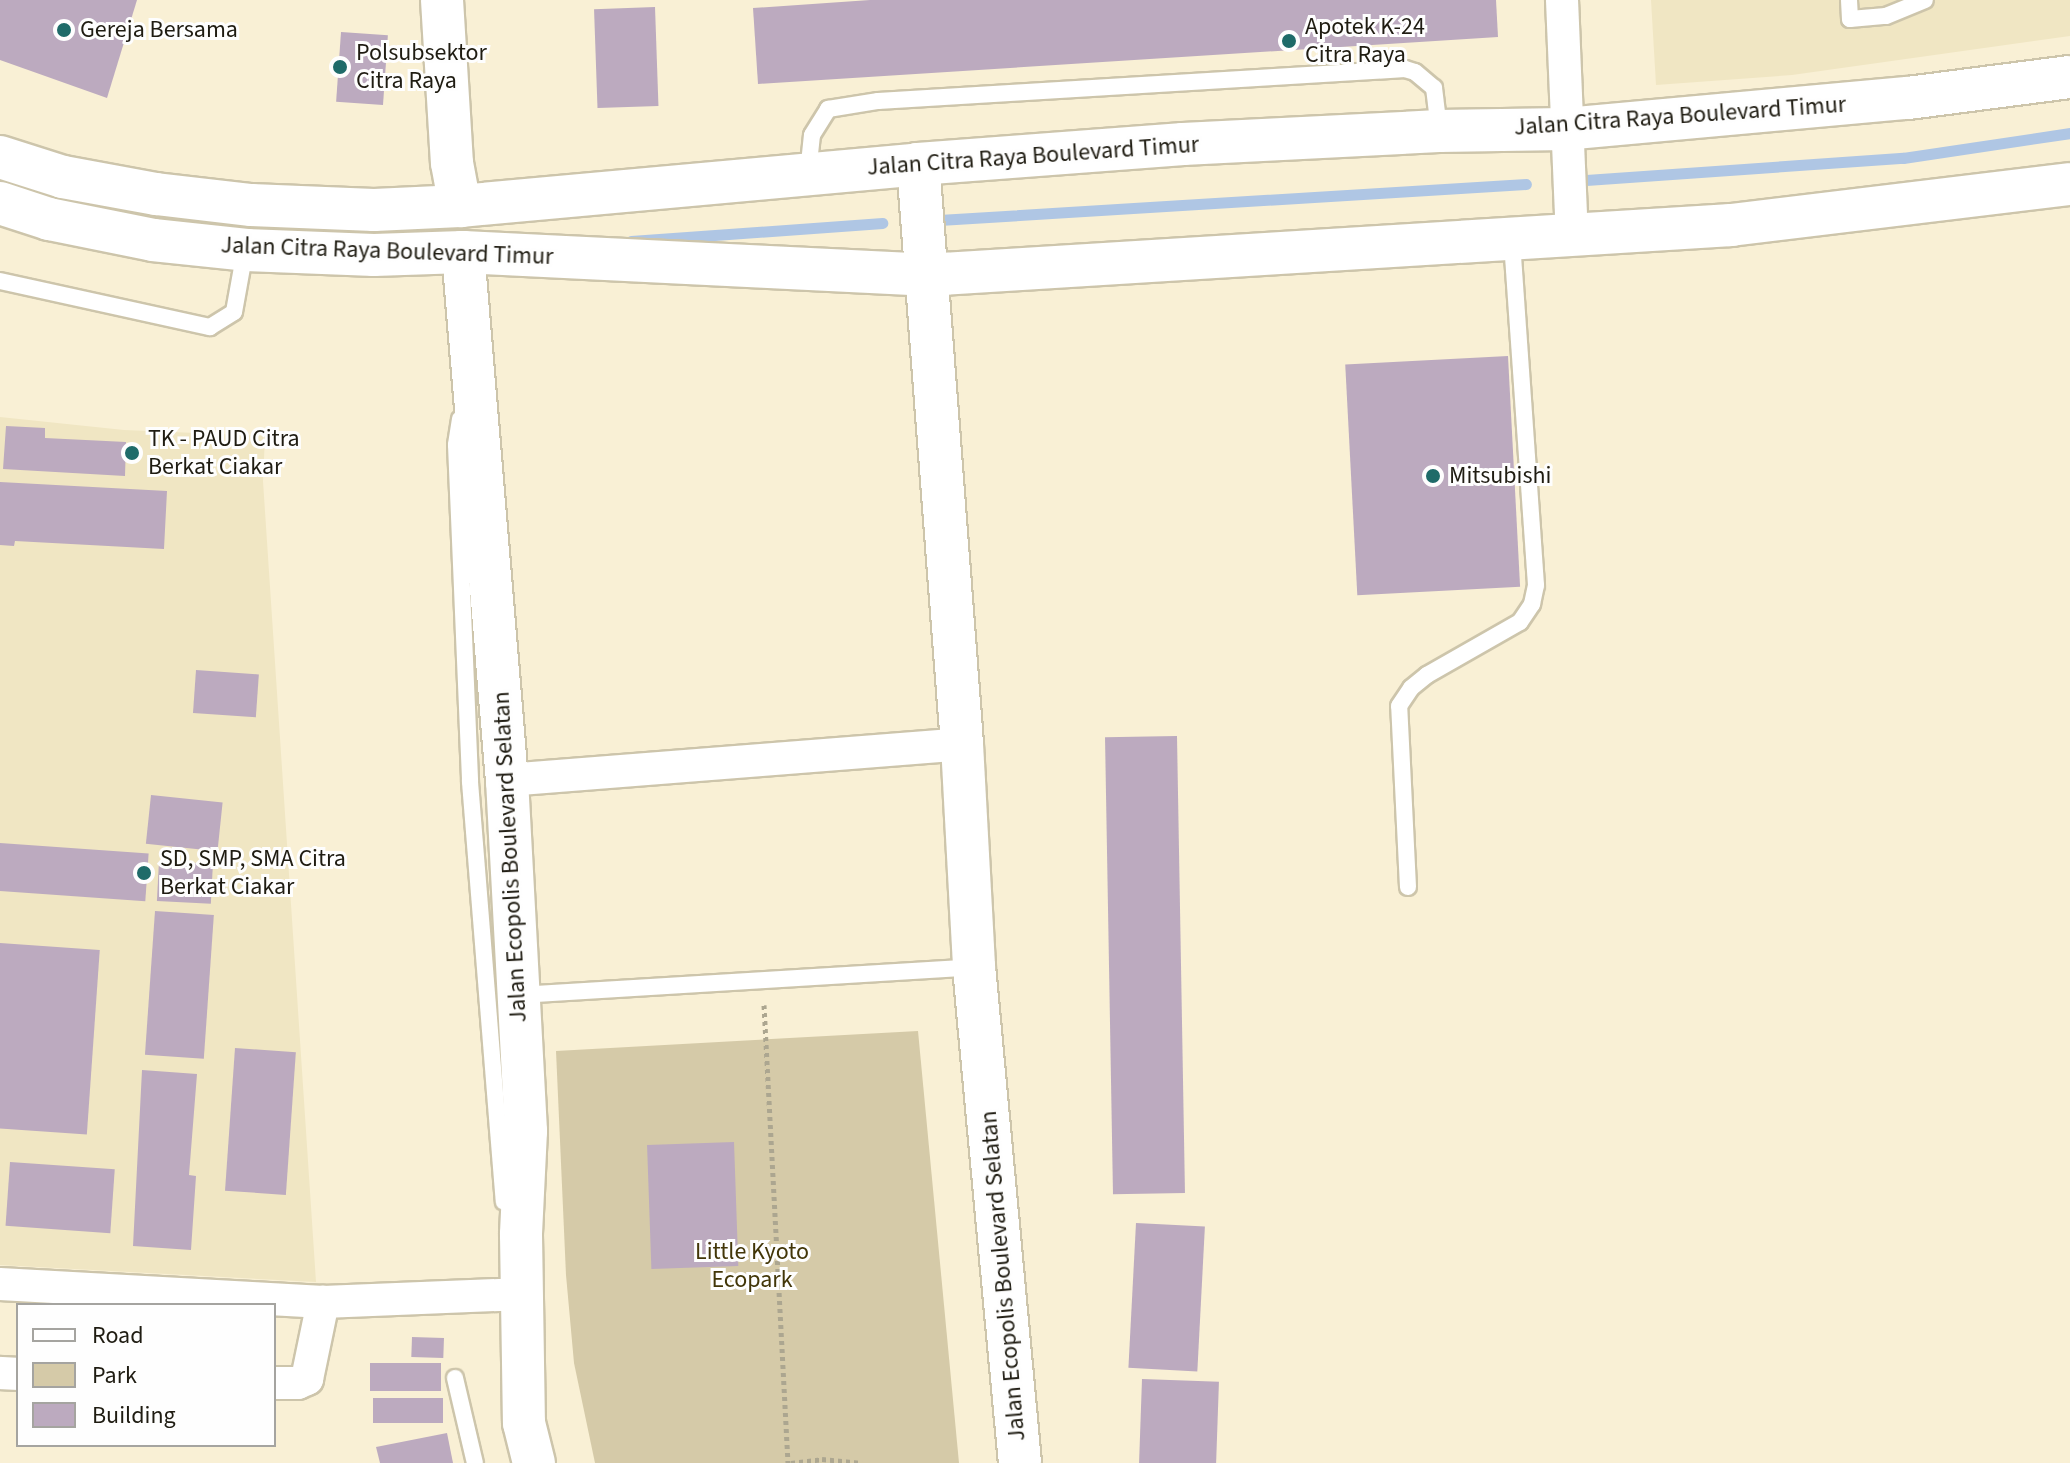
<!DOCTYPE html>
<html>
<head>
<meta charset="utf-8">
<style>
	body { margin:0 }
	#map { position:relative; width:2070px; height:1463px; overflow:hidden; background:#f9f0d5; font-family:"Source Sans 3",sans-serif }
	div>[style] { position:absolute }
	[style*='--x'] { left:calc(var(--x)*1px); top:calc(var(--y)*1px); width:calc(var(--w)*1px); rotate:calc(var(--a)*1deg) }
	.built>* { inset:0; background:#f0e6c3 }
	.green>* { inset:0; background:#d5caa8 }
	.stream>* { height:11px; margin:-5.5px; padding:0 5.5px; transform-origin:5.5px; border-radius:5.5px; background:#afc6e4 }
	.building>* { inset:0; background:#bcaabf; transform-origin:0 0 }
	.path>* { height:5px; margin-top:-2.5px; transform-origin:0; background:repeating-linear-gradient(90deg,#aca690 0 4px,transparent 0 8px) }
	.roads { filter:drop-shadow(2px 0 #cdc5ab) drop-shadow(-2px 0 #cdc5ab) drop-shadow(0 2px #cdc5ab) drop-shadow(0 -2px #cdc5ab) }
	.service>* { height:16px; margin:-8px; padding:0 8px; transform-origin:8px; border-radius:8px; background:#fff }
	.minor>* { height:32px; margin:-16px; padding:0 16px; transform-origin:16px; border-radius:16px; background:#fff }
	.tertiary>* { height:42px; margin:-21px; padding:0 21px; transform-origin:21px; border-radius:21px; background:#fff }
	.dots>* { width:22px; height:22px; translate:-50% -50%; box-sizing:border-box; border:4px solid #fefefe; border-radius:50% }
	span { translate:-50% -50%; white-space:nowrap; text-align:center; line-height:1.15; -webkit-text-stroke:6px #fefefe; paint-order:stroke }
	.poi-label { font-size:24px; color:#1f1c12 }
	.left { translate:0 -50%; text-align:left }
	.street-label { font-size:24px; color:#1f1c12 }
	.park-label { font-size:24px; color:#423608 }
	.legend { position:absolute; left:16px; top:1303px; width:260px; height:144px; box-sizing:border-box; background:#fefefe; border:2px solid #a5a4a0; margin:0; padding:10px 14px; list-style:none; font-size:24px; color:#1f1c12 }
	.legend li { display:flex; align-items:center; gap:16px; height:40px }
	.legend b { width:40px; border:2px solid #a5a4a0 }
</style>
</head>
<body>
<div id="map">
	<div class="built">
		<i style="clip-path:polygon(1651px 0,2070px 0,2070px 36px,1792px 75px,1656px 85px)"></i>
		<i style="clip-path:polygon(0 417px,124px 430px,265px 436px,263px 481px,316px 1282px,0 1265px)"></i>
	</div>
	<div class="green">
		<i style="clip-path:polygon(918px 1031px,959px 1463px,595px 1463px,574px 1363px,566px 1275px,556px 1051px)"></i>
	</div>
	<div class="stream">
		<i style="--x:1586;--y:180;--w:318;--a:-4"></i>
		<i style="--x:1903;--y:158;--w:169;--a:-8.5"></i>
		<i style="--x:939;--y:220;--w:588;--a:-3.51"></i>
		<i style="--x:631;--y:241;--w:252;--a:-4.1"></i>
	</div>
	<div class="building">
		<i style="clip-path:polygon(0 0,137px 0,107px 98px,0 60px)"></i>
		<i style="clip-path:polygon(870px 0,1496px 0,1498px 37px,758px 84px,753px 8px)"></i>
		<i style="left:655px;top:7px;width:99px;height:61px;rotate:88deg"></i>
		<i style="left:341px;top:32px;width:47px;height:70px;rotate:4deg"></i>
		<i style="left:1508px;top:356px;width:231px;height:163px;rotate:87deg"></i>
		<i style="clip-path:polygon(6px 426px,45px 428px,45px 438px,126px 442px,125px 476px,3px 469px)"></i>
		<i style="clip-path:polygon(0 482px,167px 491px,164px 549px,15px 541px,14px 546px,0 545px)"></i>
		<i style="left:196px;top:670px;width:63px;height:43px;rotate:4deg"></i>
		<i style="left:1177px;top:736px;width:457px;height:72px;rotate:89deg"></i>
		<i style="left:151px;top:795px;width:72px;height:49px;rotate:6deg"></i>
		<i style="left:0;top:843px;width:149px;height:48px;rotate:4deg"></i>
		<i style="left:159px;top:861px;width:54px;height:40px;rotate:3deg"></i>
		<i style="left:155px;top:911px;width:59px;height:144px;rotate:4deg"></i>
		<i style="left:0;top:943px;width:100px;height:185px;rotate:4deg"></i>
		<i style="left:235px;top:1048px;width:61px;height:143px;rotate:4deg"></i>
		<i style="clip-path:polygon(142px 1070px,197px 1074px,189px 1175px,196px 1176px,191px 1250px,133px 1246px)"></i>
		<i style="left:734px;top:1142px;width:124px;height:87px;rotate:88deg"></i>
		<i style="left:10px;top:1162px;width:105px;height:64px;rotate:4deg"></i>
		<i style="left:1136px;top:1223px;width:69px;height:145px;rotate:3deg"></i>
		<i style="left:412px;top:1337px;width:32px;height:20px;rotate:2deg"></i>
		<i style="left:441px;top:1363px;width:28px;height:71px;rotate:90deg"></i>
		<i style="left:1142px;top:1379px;width:77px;height:84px;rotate:2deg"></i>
		<i style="left:443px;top:1398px;width:25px;height:70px;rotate:90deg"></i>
		<i style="clip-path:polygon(447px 1433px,453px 1463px,380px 1463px,376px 1447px)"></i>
	</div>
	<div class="path">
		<i style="--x:764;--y:1005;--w:459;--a:87"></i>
		<i style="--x:791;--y:1463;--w:31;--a:-7"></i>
		<i style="--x:822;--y:1459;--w:40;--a:5.7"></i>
	</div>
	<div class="roads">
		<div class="service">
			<i style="--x:1849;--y:0;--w:19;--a:87"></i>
			<i style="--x:1850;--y:19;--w:36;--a:-5"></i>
			<i style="--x:1886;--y:16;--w:42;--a:-22.3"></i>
			<i style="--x:808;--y:173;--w:38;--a:-84"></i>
			<i style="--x:812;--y:135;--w:31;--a:-58"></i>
			<i style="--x:828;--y:109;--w:51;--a:-9.1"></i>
			<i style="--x:878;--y:101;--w:528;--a:-3.47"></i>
			<i style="--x:1405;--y:69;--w:10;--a:17"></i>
			<i style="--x:1415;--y:72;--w:25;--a:40"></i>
			<i style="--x:1434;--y:88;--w:41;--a:83"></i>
			<i style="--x:0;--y:281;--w:215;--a:12.4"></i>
			<i style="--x:210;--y:327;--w:28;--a:-32"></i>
			<i style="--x:234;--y:312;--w:62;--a:-79.8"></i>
			<i style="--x:460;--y:419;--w:26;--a:99"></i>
			<i style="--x:456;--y:445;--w:337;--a:87.6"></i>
			<i style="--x:470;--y:782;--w:421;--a:85.4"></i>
			<i style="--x:1408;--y:887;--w:181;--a:-92.8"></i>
			<i style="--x:1399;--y:706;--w:22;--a:-56"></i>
			<i style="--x:1411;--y:688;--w:21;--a:-39"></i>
			<i style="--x:1427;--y:675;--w:107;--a:-29.7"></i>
			<i style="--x:1520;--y:622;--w:22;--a:-56"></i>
			<i style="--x:1532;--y:604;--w:19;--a:-78"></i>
			<i style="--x:1536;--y:585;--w:347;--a:-94"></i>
			<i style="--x:519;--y:995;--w:456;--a:-3.5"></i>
			<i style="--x:455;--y:1378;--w:87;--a:76.8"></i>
		</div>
		<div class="minor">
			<i style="--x:1562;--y:0;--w:235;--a:87.6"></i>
			<i style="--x:507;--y:780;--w:456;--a:-4.5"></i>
			<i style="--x:0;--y:1284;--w:324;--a:3.2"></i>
			<i style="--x:323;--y:1302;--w:202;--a:-2.3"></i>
			<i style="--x:0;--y:1373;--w:18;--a:3"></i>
			<i style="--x:274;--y:1383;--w:24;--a:0"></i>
			<i style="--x:298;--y:1383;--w:10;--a:-24"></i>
			<i style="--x:307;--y:1379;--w:79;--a:-78.3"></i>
		</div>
		<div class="tertiary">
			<i style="--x:442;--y:0;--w:163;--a:86.5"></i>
			<i style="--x:452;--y:163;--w:44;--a:79.5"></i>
			<i style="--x:0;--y:157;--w:66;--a:17.6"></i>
			<i style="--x:63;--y:177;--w:95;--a:10.4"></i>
			<i style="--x:156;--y:194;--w:96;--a:6.6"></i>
			<i style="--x:251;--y:205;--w:123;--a:2.3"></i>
			<i style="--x:374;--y:210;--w:86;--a:-2.7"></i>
			<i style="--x:460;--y:206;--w:460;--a:-5.2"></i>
			<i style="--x:918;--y:164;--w:266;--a:-4.3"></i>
			<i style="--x:1183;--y:144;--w:256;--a:-2.9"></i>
			<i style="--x:1439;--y:131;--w:126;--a:-0.9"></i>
			<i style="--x:1565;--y:129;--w:344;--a:-5.2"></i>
			<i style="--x:1908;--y:98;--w:163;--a:-7.4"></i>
			<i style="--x:918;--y:164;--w:582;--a:85.66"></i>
			<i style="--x:962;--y:744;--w:223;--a:86.9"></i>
			<i style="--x:974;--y:967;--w:498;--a:84.7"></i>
			<i style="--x:0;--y:203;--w:52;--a:18.1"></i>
			<i style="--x:49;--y:219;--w:106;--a:11.4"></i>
			<i style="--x:153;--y:240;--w:94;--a:6.1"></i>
			<i style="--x:246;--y:250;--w:128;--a:2.2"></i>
			<i style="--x:374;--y:255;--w:89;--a:-1.9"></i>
			<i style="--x:463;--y:252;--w:464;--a:2.8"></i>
			<i style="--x:926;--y:275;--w:807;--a:-3.55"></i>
			<i style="--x:1731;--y:225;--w:341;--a:-6.9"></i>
			<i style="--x:463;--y:252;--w:530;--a:85.24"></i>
			<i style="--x:507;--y:780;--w:352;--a:86.9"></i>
			<i style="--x:526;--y:1131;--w:104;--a:92.8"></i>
			<i style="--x:521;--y:1235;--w:188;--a:89.1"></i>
			<i style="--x:524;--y:1423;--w:41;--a:76"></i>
		</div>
	</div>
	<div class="dots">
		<i style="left:64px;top:30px;background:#1f6b69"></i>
		<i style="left:1289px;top:41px;background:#1f6b69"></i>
		<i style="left:340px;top:67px;background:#1f6b69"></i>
		<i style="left:132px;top:453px;background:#1f6b69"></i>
		<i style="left:1433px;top:476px;background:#1f6b69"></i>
		<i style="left:144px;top:873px;background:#1f6b69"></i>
	</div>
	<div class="poi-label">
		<span class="left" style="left:1305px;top:41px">Apotek K-24<br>Citra Raya</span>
		<span class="left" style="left:80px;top:30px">Gereja Bersama</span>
		<span class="left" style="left:356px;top:67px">Polsubsektor<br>Citra Raya</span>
		<span class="left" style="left:148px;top:453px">TK - PAUD Citra<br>Berkat Ciakar</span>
		<span class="left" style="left:1449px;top:476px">Mitsubishi</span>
		<span class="left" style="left:160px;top:873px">SD, SMP, SMA Citra<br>Berkat Ciakar</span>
	</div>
	<div class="street-label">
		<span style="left:1680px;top:116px;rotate:-4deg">Jalan Citra Raya Boulevard Timur</span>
		<span style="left:1033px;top:156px;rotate:-4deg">Jalan Citra Raya Boulevard Timur</span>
		<span style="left:387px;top:251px;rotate:2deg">Jalan Citra Raya Boulevard Timur</span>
		<span style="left:510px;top:857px;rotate:-93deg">Jalan Ecopolis Boulevard Selatan</span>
		<span style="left:1003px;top:1276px;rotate:-95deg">Jalan Ecopolis Boulevard Selatan</span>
	</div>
	<div class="park-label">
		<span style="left:752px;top:1266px">Little Kyoto<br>Ecopark</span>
	</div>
	<ul class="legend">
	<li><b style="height:10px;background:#fff"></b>Road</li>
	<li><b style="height:22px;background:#d5caa8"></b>Park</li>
	<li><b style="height:22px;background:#bcaabf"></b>Building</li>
	</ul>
</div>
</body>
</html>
